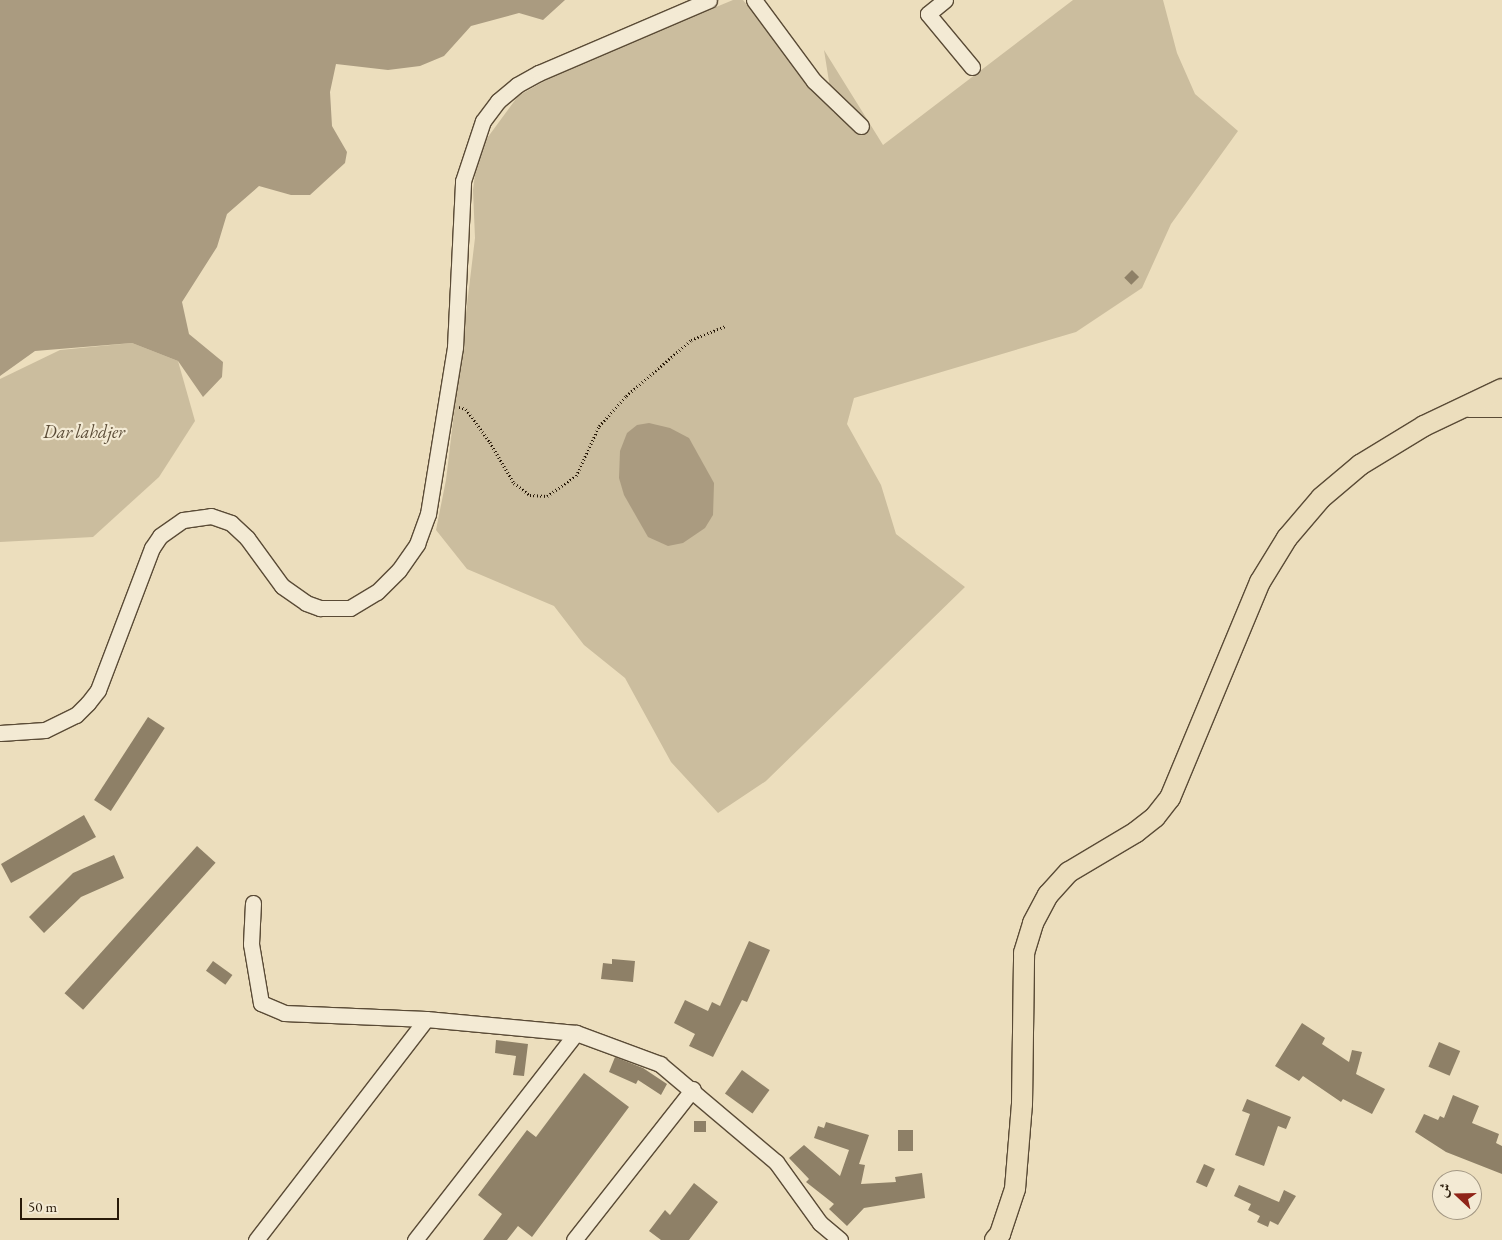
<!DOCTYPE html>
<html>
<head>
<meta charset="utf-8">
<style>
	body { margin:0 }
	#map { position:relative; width:1502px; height:1240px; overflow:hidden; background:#ecdebd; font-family:"EB Garamond",Amiri,serif }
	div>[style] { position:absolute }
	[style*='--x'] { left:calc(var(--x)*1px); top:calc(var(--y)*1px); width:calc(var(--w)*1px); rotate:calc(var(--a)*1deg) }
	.green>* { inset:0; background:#cbbd9e }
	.water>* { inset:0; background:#aa9b80 }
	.building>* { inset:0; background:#8e8067; transform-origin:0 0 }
	.path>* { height:2.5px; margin-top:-1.25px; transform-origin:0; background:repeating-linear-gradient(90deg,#291a09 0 1px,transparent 0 3.5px) }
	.roads { filter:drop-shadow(1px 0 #5a4b36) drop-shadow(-1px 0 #5a4b36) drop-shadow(0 1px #5a4b36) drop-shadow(0 -1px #5a4b36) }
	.minor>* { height:15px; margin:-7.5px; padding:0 7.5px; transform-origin:7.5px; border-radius:7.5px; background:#f3ead4 }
	.major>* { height:20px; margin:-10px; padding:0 10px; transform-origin:10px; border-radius:10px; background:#ecdebd }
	span { translate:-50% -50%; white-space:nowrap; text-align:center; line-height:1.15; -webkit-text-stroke:4.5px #f3ead4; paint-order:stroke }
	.park-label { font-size:18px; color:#5a4b36; font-style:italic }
	.north { position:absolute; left:1432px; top:1170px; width:50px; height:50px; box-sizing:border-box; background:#f3ead4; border:1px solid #a29783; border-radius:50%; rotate:291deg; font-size:14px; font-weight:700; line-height:20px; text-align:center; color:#291a09 }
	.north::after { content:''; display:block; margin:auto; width:18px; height:22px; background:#8f2418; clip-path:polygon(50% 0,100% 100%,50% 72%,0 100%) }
	.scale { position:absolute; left:20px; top:1198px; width:99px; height:22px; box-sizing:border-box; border:2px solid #291a09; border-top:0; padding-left:6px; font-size:15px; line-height:18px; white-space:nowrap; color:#291a09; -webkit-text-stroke:4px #f3ead4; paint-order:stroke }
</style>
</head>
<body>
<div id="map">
	<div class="green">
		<i style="clip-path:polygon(733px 0,743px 0,834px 113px,824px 50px,883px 145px,1073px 0,1163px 0,1177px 53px,1195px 94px,1238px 131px,1171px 224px,1142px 288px,1076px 332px,854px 398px,847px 424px,881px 485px,896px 534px,965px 587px,766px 781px,718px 813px,671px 762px,625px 678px,584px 645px,554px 606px,467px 569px,436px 530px,446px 480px,475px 238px,473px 190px,476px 167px,485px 141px,518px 96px,564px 70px)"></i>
		<i style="clip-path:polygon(132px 343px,178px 361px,195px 421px,159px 477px,93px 537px,0 542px,0 379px,60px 350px)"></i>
	</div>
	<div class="water">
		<i style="clip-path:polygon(0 0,565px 0,543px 20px,519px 13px,471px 26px,444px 56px,420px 66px,388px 70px,336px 64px,330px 92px,332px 126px,347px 152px,345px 163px,310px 195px,291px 195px,259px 186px,227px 214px,217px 247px,182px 302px,189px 334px,223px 362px,222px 377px,203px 397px,178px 361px,132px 343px,35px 351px,0 376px)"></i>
		<i style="clip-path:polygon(649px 423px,670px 428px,689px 438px,714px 483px,713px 515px,705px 528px,683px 543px,668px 546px,648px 537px,624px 495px,619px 478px,620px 451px,627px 433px,637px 425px)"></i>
	</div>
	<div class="building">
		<i style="left:1132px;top:270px;width:10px;height:11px;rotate:45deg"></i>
		<i style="left:148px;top:717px;width:20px;height:99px;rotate:33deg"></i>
		<i style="clip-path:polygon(84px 815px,96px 837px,11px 883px,1px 864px)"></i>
		<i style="left:197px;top:846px;width:25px;height:198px;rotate:42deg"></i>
		<i style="clip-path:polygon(114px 855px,124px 878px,81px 897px,44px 933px,29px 917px,73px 873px)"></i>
		<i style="clip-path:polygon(749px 941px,770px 950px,747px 1002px,742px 1000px,713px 1057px,689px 1046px,695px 1034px,674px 1023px,685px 1000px,708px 1011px,712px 1002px,720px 1006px)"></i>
		<i style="clip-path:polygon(612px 959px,635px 961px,633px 982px,601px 979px,603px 963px,612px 964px)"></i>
		<i style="left:213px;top:961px;width:24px;height:12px;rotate:36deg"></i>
		<i style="clip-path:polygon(1302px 1023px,1325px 1038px,1322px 1044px,1349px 1062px,1352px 1050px,1362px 1052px,1356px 1074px,1385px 1089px,1372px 1114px,1343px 1099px,1341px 1102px,1303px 1076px,1299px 1081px,1275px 1066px)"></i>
		<i style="clip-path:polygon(496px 1040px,528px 1044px,524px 1076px,513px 1075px,516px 1056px,495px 1053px)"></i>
		<i style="left:1439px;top:1042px;width:23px;height:27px;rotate:23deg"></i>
		<i style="clip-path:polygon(615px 1057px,643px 1068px,667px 1084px,661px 1095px,638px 1080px,636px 1084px,609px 1072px)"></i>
		<i style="left:742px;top:1070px;width:34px;height:29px;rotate:36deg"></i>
		<i style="clip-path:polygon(584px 1073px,629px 1107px,532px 1237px,518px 1226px,507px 1240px,483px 1240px,502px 1214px,478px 1195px,527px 1130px,536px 1137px)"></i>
		<i style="clip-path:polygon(1453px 1095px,1479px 1106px,1472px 1123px,1499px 1134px,1496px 1143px,1502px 1146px,1502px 1174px,1446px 1152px,1415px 1132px,1424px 1114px,1438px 1120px,1440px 1116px,1444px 1118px)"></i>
		<i style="clip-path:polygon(1247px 1099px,1291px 1117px,1286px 1129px,1278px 1126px,1264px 1166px,1235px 1155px,1250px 1114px,1242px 1111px)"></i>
		<i style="left:706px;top:1121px;width:11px;height:12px;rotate:90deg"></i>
		<i style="clip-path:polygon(826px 1122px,869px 1135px,859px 1164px,865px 1165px,861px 1184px,896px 1182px,895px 1177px,922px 1173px,925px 1198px,864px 1208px,847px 1226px,829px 1209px,834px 1204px,806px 1182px,809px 1179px,789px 1158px,804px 1145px,840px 1176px,849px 1150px,814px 1138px,818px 1126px,824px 1128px)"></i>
		<i style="left:898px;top:1130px;width:15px;height:21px"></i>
		<i style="left:1204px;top:1164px;width:12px;height:20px;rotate:24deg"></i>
		<i style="clip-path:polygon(694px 1183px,718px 1202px,689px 1240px,661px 1240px,649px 1231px,665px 1210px,670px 1215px)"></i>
		<i style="clip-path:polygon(1239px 1185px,1279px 1202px,1284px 1190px,1296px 1196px,1278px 1225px,1270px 1221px,1268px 1227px,1257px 1222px,1260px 1216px,1248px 1210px,1251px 1204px,1234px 1196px)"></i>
	</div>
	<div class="path">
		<i style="--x:459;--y:407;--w:7;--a:16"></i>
		<i style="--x:466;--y:409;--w:41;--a:54"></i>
		<i style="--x:490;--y:442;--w:48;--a:59.7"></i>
		<i style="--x:514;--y:483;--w:20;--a:37"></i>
		<i style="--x:530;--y:495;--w:17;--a:3"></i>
		<i style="--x:547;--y:496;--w:35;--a:-35"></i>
		<i style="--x:576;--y:476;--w:55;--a:-65.3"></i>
		<i style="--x:599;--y:426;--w:40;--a:-48"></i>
		<i style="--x:626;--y:396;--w:86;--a:-40.7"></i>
		<i style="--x:691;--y:340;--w:37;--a:-22"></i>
	</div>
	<div class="roads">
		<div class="minor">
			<i style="--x:754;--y:0;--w:101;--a:53.5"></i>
			<i style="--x:814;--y:81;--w:65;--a:43.8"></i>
			<i style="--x:945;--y:0;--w:22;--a:141"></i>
			<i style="--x:928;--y:14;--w:69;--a:50.3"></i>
			<i style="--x:0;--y:733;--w:45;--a:-3.8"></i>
			<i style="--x:45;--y:730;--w:34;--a:-26"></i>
			<i style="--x:76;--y:715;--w:17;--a:-45"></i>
			<i style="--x:88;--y:703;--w:16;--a:-52"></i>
			<i style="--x:98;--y:690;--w:152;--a:-69.2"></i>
			<i style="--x:152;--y:548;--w:14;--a:-56"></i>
			<i style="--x:160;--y:536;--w:28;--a:-35"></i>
			<i style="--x:183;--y:520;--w:28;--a:-8"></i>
			<i style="--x:211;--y:516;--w:21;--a:19"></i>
			<i style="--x:231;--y:523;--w:22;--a:43"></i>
			<i style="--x:247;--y:538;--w:59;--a:53.9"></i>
			<i style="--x:282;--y:586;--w:29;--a:35"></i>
			<i style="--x:306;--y:603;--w:15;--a:20"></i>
			<i style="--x:320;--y:608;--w:30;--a:0"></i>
			<i style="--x:350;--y:608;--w:31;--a:-31"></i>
			<i style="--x:377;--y:592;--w:31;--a:-45"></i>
			<i style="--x:399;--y:570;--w:32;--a:-55"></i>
			<i style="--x:417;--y:544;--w:32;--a:-70"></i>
			<i style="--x:428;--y:514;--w:169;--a:-80.8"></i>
			<i style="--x:455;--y:347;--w:166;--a:-87.2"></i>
			<i style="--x:463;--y:181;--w:63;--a:-71.6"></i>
			<i style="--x:483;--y:121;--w:25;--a:-53"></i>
			<i style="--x:498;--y:101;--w:25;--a:-40"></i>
			<i style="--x:517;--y:85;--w:25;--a:-29"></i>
			<i style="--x:539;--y:73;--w:185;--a:-23.2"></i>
			<i style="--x:253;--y:903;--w:41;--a:92.8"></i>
			<i style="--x:251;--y:944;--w:60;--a:80.4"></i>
			<i style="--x:261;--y:1003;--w:25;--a:23"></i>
			<i style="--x:284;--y:1013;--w:142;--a:2.4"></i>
			<i style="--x:426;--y:1019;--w:151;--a:5.3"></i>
			<i style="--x:576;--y:1033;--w:90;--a:20.3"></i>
			<i style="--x:660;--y:1064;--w:152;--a:40.2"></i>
			<i style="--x:776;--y:1162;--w:75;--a:54.2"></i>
			<i style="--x:820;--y:1223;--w:26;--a:40"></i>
			<i style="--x:256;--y:1240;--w:279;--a:-52.4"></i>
			<i style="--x:415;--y:1240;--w:262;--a:-52.1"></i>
			<i style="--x:574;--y:1240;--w:192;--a:-51.8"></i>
		</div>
		<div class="major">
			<i style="--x:1469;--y:407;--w:33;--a:0"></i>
			<i style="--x:995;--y:1240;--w:8;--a:-50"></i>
			<i style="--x:1000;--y:1234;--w:47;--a:-71.6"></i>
			<i style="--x:1015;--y:1189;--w:85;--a:-85.3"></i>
			<i style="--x:1022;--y:1104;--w:151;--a:-89.2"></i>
			<i style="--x:1024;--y:953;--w:31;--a:-73"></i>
			<i style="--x:1033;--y:923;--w:32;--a:-62"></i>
			<i style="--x:1048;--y:895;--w:31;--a:-48"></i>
			<i style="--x:1069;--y:872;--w:78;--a:-30.8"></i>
			<i style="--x:1136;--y:832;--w:24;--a:-38"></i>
			<i style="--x:1155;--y:817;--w:24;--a:-52"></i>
			<i style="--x:1170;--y:798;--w:234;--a:-67.4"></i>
			<i style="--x:1260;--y:582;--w:52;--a:-58.5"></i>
			<i style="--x:1287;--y:538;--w:52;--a:-49.6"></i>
			<i style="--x:1321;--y:498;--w:51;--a:-40.2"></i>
			<i style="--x:1360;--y:465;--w:75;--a:-31.4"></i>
			<i style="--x:1424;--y:426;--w:86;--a:-25.4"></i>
		</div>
	</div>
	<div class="park-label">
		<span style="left:84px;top:432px">Dar lahdjer</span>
	</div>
	<div class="north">ش</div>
	<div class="scale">50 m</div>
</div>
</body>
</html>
